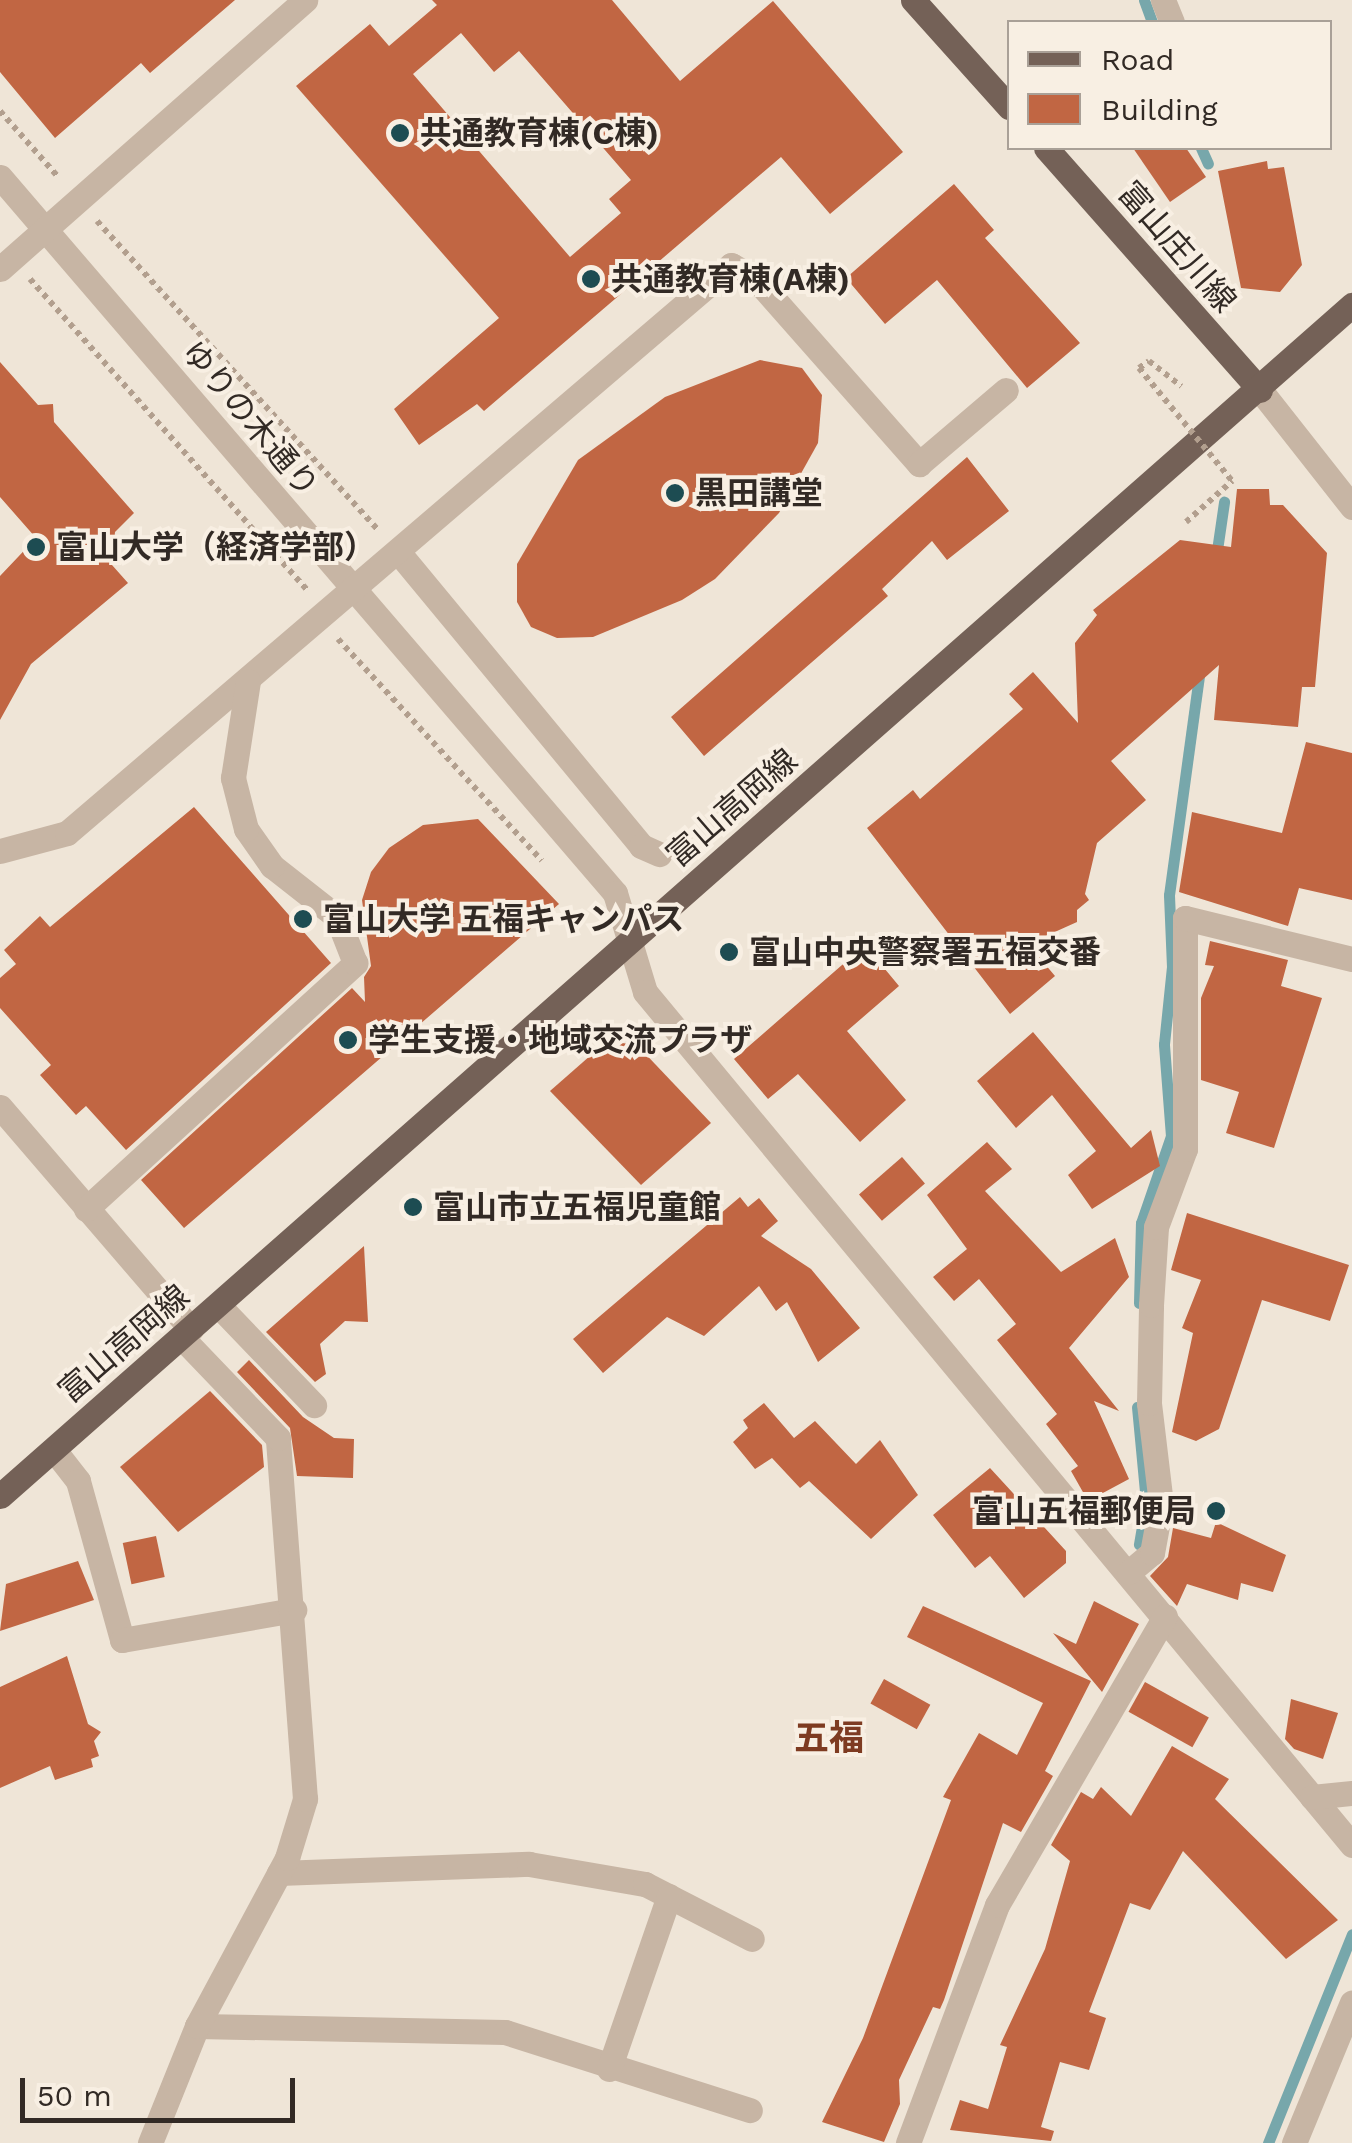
<!DOCTYPE html>
<html>
<head>
<meta charset="utf-8">
<style>
	body { margin:0 }
	#map { position:relative; width:1352px; height:2143px; overflow:hidden; background:#efe5d7; font-family:"Work Sans","Noto Sans JP",sans-serif }
	div>[style] { position:absolute }
	[style*='--x'] { left:calc(var(--x)*1px); top:calc(var(--y)*1px); width:calc(var(--w)*1px); rotate:calc(var(--a)*1deg) }
	.stream>* { height:11px; margin:-5.5px; padding:0 5.5px; transform-origin:5.5px; border-radius:5.5px; background:#77a7ab }
	.building>* { inset:0; background:#c16643; transform-origin:0 0 }
	.path>* { height:6px; margin-top:-3px; transform-origin:0; background:repeating-linear-gradient(90deg,#b29f8e 0 5px,transparent 0 10px) }
	.minor>* { height:25px; margin:-12.5px; padding:0 12.5px; transform-origin:12.5px; border-radius:12.5px; background:#c7b5a4 }
	.major>* { height:25px; margin:-12.5px; padding:0 12.5px; transform-origin:12.5px; border-radius:12.5px; background:#746157 }
	.path-bridge>* { height:6px; margin-top:-3px; transform-origin:0; background:repeating-linear-gradient(90deg,#b29f8e 0 5px,transparent 0 10px) }
	.dots>* { width:28px; height:28px; translate:-50% -50%; box-sizing:border-box; border:5px solid #f8efe3; border-radius:50% }
	span { translate:-50% -50%; white-space:nowrap; text-align:center; line-height:1.15; -webkit-text-stroke:8px #f8efe3; paint-order:stroke }
	.poi-label { font-size:32px; color:#322a25; font-weight:700 }
	.left { translate:0 -50%; text-align:left }
	.right { translate:-100% -50%; text-align:right }
	.street-label { font-size:32px; color:#322a25 }
	.neighbourhood-label { font-size:35px; color:#7e3b21; font-weight:700 }
	.legend { position:absolute; left:1007px; top:20px; width:325px; height:130px; box-sizing:border-box; background:#f8efe3; border:2px solid #a9a097; margin:0; padding:12px 18px; list-style:none; font-size:30px; color:#322a25 }
	.legend li { display:flex; align-items:center; gap:20px; height:50px }
	.legend b { width:50px; border:2px solid #a9a097 }
	.scale { position:absolute; left:20px; top:2078px; width:275px; height:45px; box-sizing:border-box; border:5px solid #322a25; border-top:0; padding-left:12px; font-size:30px; line-height:35px; white-space:nowrap; color:#322a25; -webkit-text-stroke:8px #f8efe3; paint-order:stroke }
</style>
</head>
<body>
<div id="map">
	<div class="stream">
		<i style="--x:1144;--y:0;--w:23;--a:70"></i>
		<i style="--x:1201;--y:148;--w:17;--a:66"></i>
		<i style="--x:1216;--y:557;--w:56;--a:-81.7"></i>
		<i style="--x:1139;--y:1303;--w:80;--a:-88.6"></i>
		<i style="--x:1141;--y:1223;--w:92;--a:-71"></i>
		<i style="--x:1171;--y:1136;--w:92;--a:-94.4"></i>
		<i style="--x:1164;--y:1044;--w:77;--a:-84.1"></i>
		<i style="--x:1172;--y:967;--w:72;--a:-92.4"></i>
		<i style="--x:1169;--y:895;--w:227;--a:-82.2"></i>
		<i style="--x:1137;--y:1407;--w:96;--a:84.6"></i>
		<i style="--x:1146;--y:1503;--w:42;--a:99.7"></i>
		<i style="--x:1268;--y:2143;--w:225;--a:-68.1"></i>
	</div>
	<div class="building">
		<i style="clip-path:polygon(0 0,235px 0,150px 73px,141px 63px,55px 138px,0 72px)"></i>
		<i style="clip-path:polygon(evenodd,432px 0,612px 0,680px 81px,773px 1px,903px 152px,830px 214px,781px 157px,484px 411px,477px 404px,419px 445px,394px 409px,499px 318px,296px 86px,370px 24px,389px 46px,437px 5px,432px 0,461px 33px,494px 72px,519px 51px,631px 180px,609px 199px,621px 213px,570px 257px,413px 74px,461px 33px)"></i>
		<i style="clip-path:polygon(1133px 148px,1186px 148px,1206px 177px,1170px 202px)"></i>
		<i style="clip-path:polygon(1267px 161px,1268px 169px,1284px 167px,1302px 265px,1280px 292px,1241px 288px,1218px 171px)"></i>
		<i style="clip-path:polygon(954px 184px,994px 230px,985px 238px,1080px 343px,1027px 388px,937px 280px,885px 324px,846px 278px)"></i>
		<i style="clip-path:polygon(760px 360px,802px 368px,822px 395px,818px 443px,779px 513px,715px 579px,682px 600px,593px 637px,557px 638px,531px 627px,517px 602px,517px 564px,578px 460px,665px 397px)"></i>
		<i style="clip-path:polygon(0 362px,38px 405px,53px 404px,54px 422px,134px 513px,115px 532px,112px 565px,128px 583px,31px 664px,0 720px,0 576px,36px 538px,0 497px)"></i>
		<i style="clip-path:polygon(967px 457px,1009px 511px,947px 560px,932px 541px,882px 589px,888px 596px,704px 756px,671px 717px)"></i>
		<i style="clip-path:polygon(1237px 489px,1269px 489px,1270px 505px,1283px 505px,1327px 553px,1315px 687px,1302px 687px,1298px 727px,1214px 720px,1219px 665px,1111px 761px,1146px 800px,1097px 843px,1085px 894px,1089px 900px,1077px 910px,1077px 922px,1028px 944px,1055px 976px,1010px 1014px,867px 828px,913px 790px,920px 799px,1023px 709px,1009px 694px,1033px 672px,1078px 723px,1075px 643px,1097px 615px,1093px 610px,1180px 540px,1231px 547px)"></i>
		<i style="clip-path:polygon(1306px 742px,1352px 753px,1352px 900px,1299px 888px,1288px 926px,1179px 892px,1192px 812px,1282px 833px)"></i>
		<i style="clip-path:polygon(194px 807px,331px 963px,126px 1150px,86px 1106px,76px 1115px,40px 1075px,51px 1065px,0 1008px,0 978px,16px 964px,4px 950px,40px 916px,50px 927px)"></i>
		<i style="clip-path:polygon(478px 819px,559px 904px,184px 1228px,141px 1180px,352px 988px,365px 1002px,364px 977px,371px 966px,362px 900px,371px 872px,389px 848px,423px 825px)"></i>
		<i style="clip-path:polygon(1210px 941px,1288px 960px,1281px 986px,1322px 998px,1274px 1148px,1226px 1133px,1239px 1092px,1201px 1080px,1201px 998px,1214px 966px,1205px 965px)"></i>
		<i style="clip-path:polygon(865px 945px,899px 986px,847px 1031px,906px 1100px,860px 1142px,798px 1074px,768px 1099px,734px 1059px)"></i>
		<i style="clip-path:polygon(1033px 1032px,1131px 1148px,1151px 1130px,1160px 1166px,1092px 1209px,1068px 1175px,1096px 1151px,1052px 1095px,1016px 1128px,977px 1081px)"></i>
		<i style="clip-path:polygon(607px 1041px,637px 1045px,711px 1123px,641px 1185px,550px 1091px)"></i>
		<i style="clip-path:polygon(987px 1142px,1012px 1169px,985px 1191px,1061px 1272px,1115px 1238px,1129px 1277px,1069px 1348px,1119px 1411px,1094px 1401px,1129px 1479px,1088px 1501px,1071px 1471px,1078px 1466px,1046px 1424px,1057px 1414px,997px 1340px,1016px 1324px,979px 1279px,954px 1301px,933px 1277px,967px 1249px,927px 1195px)"></i>
		<i style="left:902px;top:1157px;width:35px;height:57px;rotate:49deg"></i>
		<i style="clip-path:polygon(740px 1197px,748px 1207px,759px 1198px,778px 1221px,761px 1236px,811px 1269px,860px 1328px,818px 1362px,787px 1302px,776px 1311px,759px 1286px,704px 1336px,667px 1317px,603px 1373px,573px 1339px)"></i>
		<i style="clip-path:polygon(1187px 1213px,1349px 1265px,1330px 1321px,1262px 1300px,1219px 1429px,1196px 1441px,1172px 1432px,1193px 1333px,1182px 1328px,1201px 1280px,1171px 1270px)"></i>
		<i style="clip-path:polygon(364px 1246px,368px 1322px,345px 1321px,320px 1344px,326px 1374px,315px 1382px,266px 1332px)"></i>
		<i style="clip-path:polygon(249px 1360px,303px 1417px,334px 1438px,354px 1439px,353px 1478px,297px 1476px,290px 1428px,237px 1372px)"></i>
		<i style="clip-path:polygon(210px 1391px,262px 1445px,264px 1467px,178px 1532px,120px 1467px)"></i>
		<i style="clip-path:polygon(764px 1403px,794px 1438px,815px 1421px,856px 1464px,880px 1440px,918px 1495px,871px 1539px,809px 1481px,800px 1488px,772px 1458px,755px 1469px,733px 1442px,748px 1428px,743px 1420px)"></i>
		<i style="clip-path:polygon(990px 1468px,1066px 1551px,1066px 1563px,1024px 1598px,990px 1556px,975px 1568px,933px 1515px)"></i>
		<i style="clip-path:polygon(1216px 1522px,1286px 1555px,1273px 1592px,1241px 1583px,1238px 1600px,1187px 1584px,1177px 1606px,1150px 1576px,1168px 1557px,1173px 1528px,1211px 1538px)"></i>
		<i style="left:156px;top:1536px;width:42px;height:34px;rotate:78deg"></i>
		<i style="clip-path:polygon(78px 1561px,94px 1600px,0 1631px,6px 1584px)"></i>
		<i style="clip-path:polygon(1094px 1601px,1139px 1624px,1102px 1692px,1053px 1633px,1076px 1644px)"></i>
		<i style="clip-path:polygon(923px 1606px,1091px 1681px,1045px 1771px,1053px 1776px,1021px 1832px,1003px 1823px,944px 2000px,940px 2009px,933px 2007px,899px 2080px,900px 2104px,884px 2142px,822px 2122px,863px 2038px,951px 1800px,943px 1797px,979px 1733px,1017px 1755px,1043px 1703px,907px 1637px)"></i>
		<i style="clip-path:polygon(67px 1656px,88px 1724px,101px 1732px,94px 1741px,99px 1756px,91px 1759px,93px 1767px,55px 1780px,50px 1766px,0 1788px,0 1687px)"></i>
		<i style="left:884px;top:1679px;width:53px;height:28px;rotate:29deg"></i>
		<i style="left:1145px;top:1682px;width:73px;height:34px;rotate:29deg"></i>
		<i style="clip-path:polygon(1291px 1699px,1338px 1713px,1323px 1759px,1294px 1749px,1285px 1739px)"></i>
		<i style="clip-path:polygon(1172px 1746px,1229px 1779px,1215px 1799px,1338px 1920px,1286px 1959px,1183px 1851px,1150px 1910px,1130px 1903px,1089px 2012px,1106px 2018px,1089px 2070px,1060px 2062px,1041px 2127px,1054px 2131px,1051px 2141px,950px 2130px,960px 2100px,988px 2109px,1007px 2047px,1000px 2045px,1045px 1949px,1070px 1861px,1051px 1845px,1081px 1792px,1093px 1799px,1101px 1787px,1131px 1816px)"></i>
	</div>
	<div class="path">
		<i style="--x:0;--y:111;--w:89;--a:48.6"></i>
		<i style="--x:97;--y:221;--w:418;--a:47.7"></i>
		<i style="--x:30;--y:279;--w:418;--a:48.3"></i>
		<i style="--x:1139;--y:368;--w:12;--a:-35"></i>
		<i style="--x:1149;--y:361;--w:41;--a:38"></i>
		<i style="--x:1186;--y:522;--w:62;--a:-41.7"></i>
		<i style="--x:338;--y:639;--w:301;--a:47.4"></i>
	</div>
	<div class="minor">
		<i style="--x:1163;--y:0;--w:24;--a:68"></i>
		<i style="--x:0;--y:177;--w:944;--a:49.34"></i>
		<i style="--x:615;--y:893;--w:103;--a:73.1"></i>
		<i style="--x:645;--y:992;--w:1108;--a:50.35"></i>
		<i style="--x:0;--y:269;--w:407;--a:-41.4"></i>
		<i style="--x:1260;--y:390;--w:149;--a:51.8"></i>
		<i style="--x:399;--y:553;--w:380;--a:50.4"></i>
		<i style="--x:641;--y:846;--w:20;--a:24"></i>
		<i style="--x:0;--y:851;--w:69;--a:-15"></i>
		<i style="--x:67;--y:833;--w:874;--a:-40.54"></i>
		<i style="--x:731;--y:265;--w:29;--a:29"></i>
		<i style="--x:756;--y:279;--w:247;--a:48.6"></i>
		<i style="--x:919;--y:464;--w:114;--a:-40.4"></i>
		<i style="--x:0;--y:1107;--w:293;--a:49.3"></i>
		<i style="--x:86;--y:1209;--w:365;--a:-42.4"></i>
		<i style="--x:355;--y:963;--w:49;--a:-111.4"></i>
		<i style="--x:337;--y:917;--w:83;--a:-141.9"></i>
		<i style="--x:272;--y:866;--w:45;--a:-125.1"></i>
		<i style="--x:246;--y:829;--w:53;--a:-104.3"></i>
		<i style="--x:233;--y:778;--w:98;--a:-81.2"></i>
		<i style="--x:218;--y:1305;--w:139;--a:46.2"></i>
		<i style="--x:54;--y:1450;--w:39;--a:52"></i>
		<i style="--x:78;--y:1481;--w:165;--a:74.5"></i>
		<i style="--x:122;--y:1640;--w:175;--a:-9.9"></i>
		<i style="--x:1129;--y:1572;--w:30;--a:-40"></i>
		<i style="--x:1152;--y:1553;--w:50;--a:-79.6"></i>
		<i style="--x:1161;--y:1504;--w:102;--a:-96.8"></i>
		<i style="--x:1149;--y:1403;--w:98;--a:-88.8"></i>
		<i style="--x:1151;--y:1305;--w:78;--a:-86.3"></i>
		<i style="--x:1156;--y:1227;--w:83;--a:-69.6"></i>
		<i style="--x:1185;--y:1149;--w:231;--a:-90"></i>
		<i style="--x:1185;--y:918;--w:172;--a:13.8"></i>
		<i style="--x:1312;--y:1797;--w:40;--a:-5.7"></i>
		<i style="--x:279;--y:1873;--w:250;--a:-2.1"></i>
		<i style="--x:529;--y:1864;--w:118;--a:9.8"></i>
		<i style="--x:645;--y:1884;--w:120;--a:27.2"></i>
		<i style="--x:197;--y:2026;--w:308;--a:1.1"></i>
		<i style="--x:505;--y:2032;--w:257;--a:17.7"></i>
		<i style="--x:609;--y:2069;--w:183;--a:-70.9"></i>
		<i style="--x:150;--y:2143;--w:126;--a:-68.1"></i>
		<i style="--x:197;--y:2026;--w:191;--a:-61.8"></i>
		<i style="--x:287;--y:1858;--w:62;--a:-73"></i>
		<i style="--x:305;--y:1799;--w:362;--a:-94.3"></i>
		<i style="--x:278;--y:1438;--w:140;--a:-133.8"></i>
		<i style="--x:908;--y:2143;--w:254;--a:-69.5"></i>
		<i style="--x:997;--y:1905;--w:334;--a:-59.8"></i>
		<i style="--x:1294;--y:2143;--w:152;--a:-67.6"></i>
	</div>
	<div class="major">
		<i style="--x:913;--y:0;--w:144;--a:48.1"></i>
		<i style="--x:1046;--y:148;--w:323;--a:48.5"></i>
		<i style="--x:0;--y:1496;--w:1802;--a:-41.38"></i>
	</div>
	<div class="path-bridge">
		<i style="--x:1139;--y:368;--w:146;--a:50.5"></i>
	</div>
	<div class="dots">
		<i style="left:400px;top:133px;background:#1d4c52"></i>
		<i style="left:591px;top:279px;background:#1d4c52"></i>
		<i style="left:675px;top:493px;background:#1d4c52"></i>
		<i style="left:36px;top:547px;background:#1d4c52"></i>
		<i style="left:303px;top:919px;background:#1d4c52"></i>
		<i style="left:729px;top:952px;background:#1d4c52"></i>
		<i style="left:348px;top:1040px;background:#1d4c52"></i>
		<i style="left:413px;top:1207px;background:#1d4c52"></i>
		<i style="left:1216px;top:1511px;background:#1d4c52"></i>
	</div>
	<div class="poi-label">
		<span class="left" style="left:420px;top:133px">共通教育棟(C棟)</span>
		<span class="left" style="left:611px;top:279px">共通教育棟(A棟)</span>
		<span class="left" style="left:695px;top:493px">黒田講堂</span>
		<span class="left" style="left:56px;top:547px">富山大学（経済学部）</span>
		<span class="left" style="left:323px;top:919px">富山大学 五福キャンパス</span>
		<span class="left" style="left:749px;top:952px">富山中央警察署五福交番</span>
		<span class="left" style="left:368px;top:1040px">学生支援・地域交流プラザ</span>
		<span class="left" style="left:433px;top:1207px">富山市立五福児童館</span>
		<span class="right" style="left:1196px;top:1511px">富山五福郵便局</span>
	</div>
	<div class="street-label">
		<span style="left:1177px;top:247px;rotate:49deg">富山庄川線</span>
		<span style="left:250px;top:419px;rotate:50deg">ゆりの木通り</span>
		<span style="left:732px;top:808px;rotate:-41deg">富山高岡線</span>
		<span style="left:124px;top:1344px;rotate:-41deg">富山高岡線</span>
	</div>
	<div class="neighbourhood-label">
		<span style="left:829px;top:1738px">五福</span>
	</div>
	<ul class="legend">
	<li><b style="height:12px;background:#746157"></b>Road</li>
	<li><b style="height:28px;background:#c16643"></b>Building</li>
	</ul>
	<div class="scale">50 m</div>
</div>
</body>
</html>
